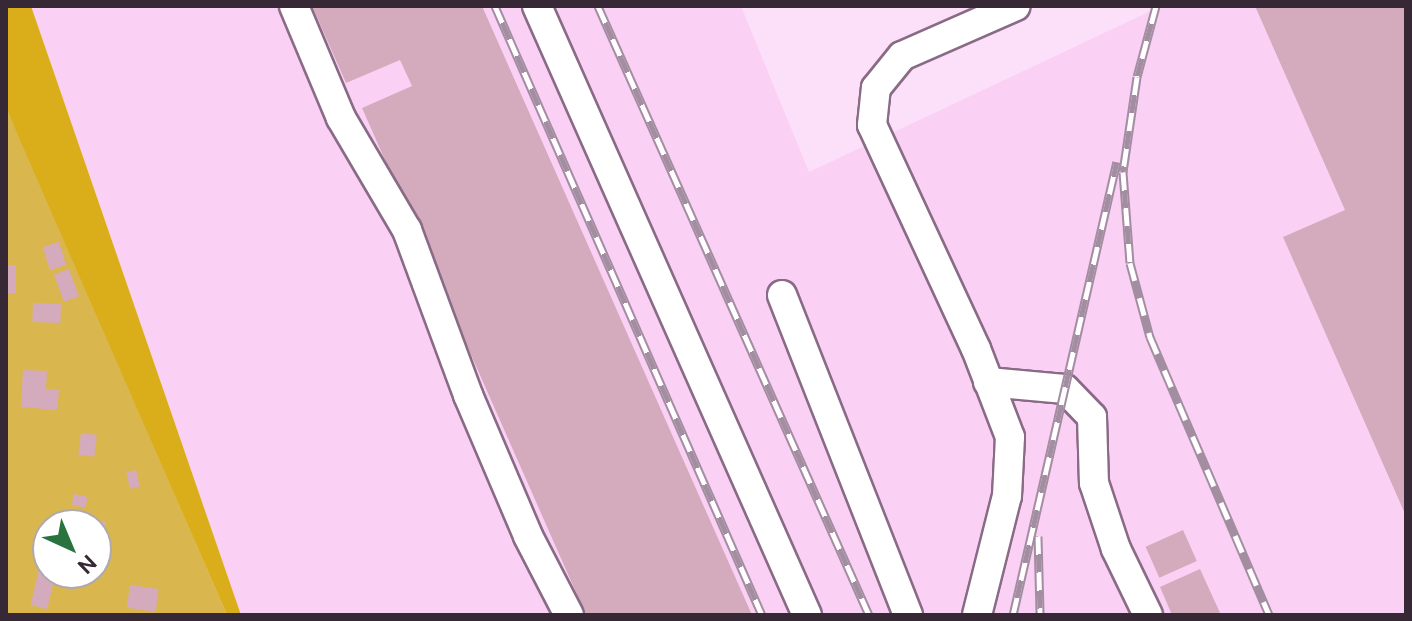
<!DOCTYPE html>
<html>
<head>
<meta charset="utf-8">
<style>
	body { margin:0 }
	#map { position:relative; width:1412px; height:621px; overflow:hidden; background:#fce0f9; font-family:Ubuntu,sans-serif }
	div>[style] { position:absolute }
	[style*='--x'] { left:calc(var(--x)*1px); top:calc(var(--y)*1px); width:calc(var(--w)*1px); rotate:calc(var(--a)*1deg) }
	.built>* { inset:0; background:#fad1f5 }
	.green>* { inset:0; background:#dab64f }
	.forest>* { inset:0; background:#d9ae1a }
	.building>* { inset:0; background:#d4aabd; transform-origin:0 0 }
	.roads { filter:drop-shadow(2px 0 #896b86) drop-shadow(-2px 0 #896b86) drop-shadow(0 2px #896b86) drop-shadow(0 -2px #896b86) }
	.minor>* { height:28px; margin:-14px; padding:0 14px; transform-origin:14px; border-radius:14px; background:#fff }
	.rail>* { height:9px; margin-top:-4.5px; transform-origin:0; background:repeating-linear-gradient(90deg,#fff 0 18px,#a38ea1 0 36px); box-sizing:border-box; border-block:2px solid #a38ea1 }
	span { translate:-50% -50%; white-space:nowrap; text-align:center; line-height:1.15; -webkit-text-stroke:6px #fff; paint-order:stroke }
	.frame { position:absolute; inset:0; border:8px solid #362935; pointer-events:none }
	.north { position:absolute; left:32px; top:509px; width:80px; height:80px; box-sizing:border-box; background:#fff; border:2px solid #afa9ae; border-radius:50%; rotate:136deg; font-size:22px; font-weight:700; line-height:32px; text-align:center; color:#362935 }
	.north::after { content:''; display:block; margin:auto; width:28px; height:36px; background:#2a723e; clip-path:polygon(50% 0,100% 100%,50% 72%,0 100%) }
</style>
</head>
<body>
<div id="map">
	<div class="built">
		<i style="clip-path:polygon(31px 6px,741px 6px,809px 172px,1161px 6px,1406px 6px,1406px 615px,241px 615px)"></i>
	</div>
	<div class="green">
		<i style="clip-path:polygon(evenodd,6px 108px,43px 190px,227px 615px,6px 615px,6px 108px,48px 525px,96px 525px,96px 573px,48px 573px,48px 525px)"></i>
	</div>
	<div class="forest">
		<i style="clip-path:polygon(6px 6px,31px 6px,241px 615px,227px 615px,6px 108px)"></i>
	</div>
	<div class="building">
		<i style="clip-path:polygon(312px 6px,482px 6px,752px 615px,586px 615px,362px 108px,412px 86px,400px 60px,346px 83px)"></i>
		<i style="clip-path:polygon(1255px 6px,1406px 6px,1406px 516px,1283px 237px,1345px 210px)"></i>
		<i style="left:59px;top:242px;width:24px;height:17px;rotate:73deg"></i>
		<i style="left:6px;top:265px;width:10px;height:28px"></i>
		<i style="left:69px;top:269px;width:29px;height:16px;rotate:70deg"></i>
		<i style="left:33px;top:303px;width:28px;height:19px;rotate:2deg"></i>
		<i style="clip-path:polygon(23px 370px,47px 371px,46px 389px,59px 390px,57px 410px,21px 407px)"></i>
		<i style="left:81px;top:433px;width:16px;height:22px;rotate:7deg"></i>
		<i style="left:136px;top:470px;width:17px;height:10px;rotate:77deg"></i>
		<i style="left:74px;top:494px;width:14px;height:11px;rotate:12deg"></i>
		<i style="clip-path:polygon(87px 518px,106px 522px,104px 537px,96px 536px,96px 525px,86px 525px)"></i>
		<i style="left:1183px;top:530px;width:34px;height:41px;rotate:66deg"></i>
		<i style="left:39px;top:569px;width:17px;height:37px;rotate:13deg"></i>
		<i style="clip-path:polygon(1200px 569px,1221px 615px,1172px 615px,1160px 587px)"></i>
		<i style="left:130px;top:585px;width:29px;height:23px;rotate:8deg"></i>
	</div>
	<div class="roads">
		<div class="minor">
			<i style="--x:294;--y:6;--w:121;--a:67.2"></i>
			<i style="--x:341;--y:118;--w:130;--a:59.5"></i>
			<i style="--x:407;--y:230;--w:176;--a:69.7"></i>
			<i style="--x:468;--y:395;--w:153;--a:66.9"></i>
			<i style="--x:528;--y:536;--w:89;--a:62.6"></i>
			<i style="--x:537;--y:6;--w:666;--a:66.09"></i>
			<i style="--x:782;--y:295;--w:344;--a:68.5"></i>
			<i style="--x:988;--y:382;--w:77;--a:5.2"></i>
			<i style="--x:1065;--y:389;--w:39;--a:46"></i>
			<i style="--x:1092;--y:417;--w:66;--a:88.3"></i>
			<i style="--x:1094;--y:483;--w:70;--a:71.6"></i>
			<i style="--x:1116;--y:549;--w:73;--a:64.1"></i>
			<i style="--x:977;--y:615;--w:123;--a:-75.9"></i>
			<i style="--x:1007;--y:496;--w:59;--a:-87.1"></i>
			<i style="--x:1010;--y:437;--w:94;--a:-111.1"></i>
			<i style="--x:976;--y:349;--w:247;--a:-114.9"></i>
			<i style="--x:872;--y:125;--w:37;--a:-84"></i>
			<i style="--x:876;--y:88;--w:41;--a:-50.9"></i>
			<i style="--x:902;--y:56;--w:124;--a:-23.7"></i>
		</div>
	</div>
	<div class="rail">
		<i style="--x:495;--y:6;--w:665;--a:66.33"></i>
		<i style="--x:598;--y:6;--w:667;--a:66.01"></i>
		<i style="--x:1156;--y:6;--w:73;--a:105"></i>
		<i style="--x:1137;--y:77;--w:96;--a:98.4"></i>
		<i style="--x:1123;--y:172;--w:91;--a:85.6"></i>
		<i style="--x:1130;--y:263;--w:77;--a:74.9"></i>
		<i style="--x:1150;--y:337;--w:302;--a:66.8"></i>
		<i style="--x:1038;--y:536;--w:79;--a:88.5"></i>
		<i style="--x:1013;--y:615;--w:465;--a:-77.1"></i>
	</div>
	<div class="frame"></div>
	<div class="north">N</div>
</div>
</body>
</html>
